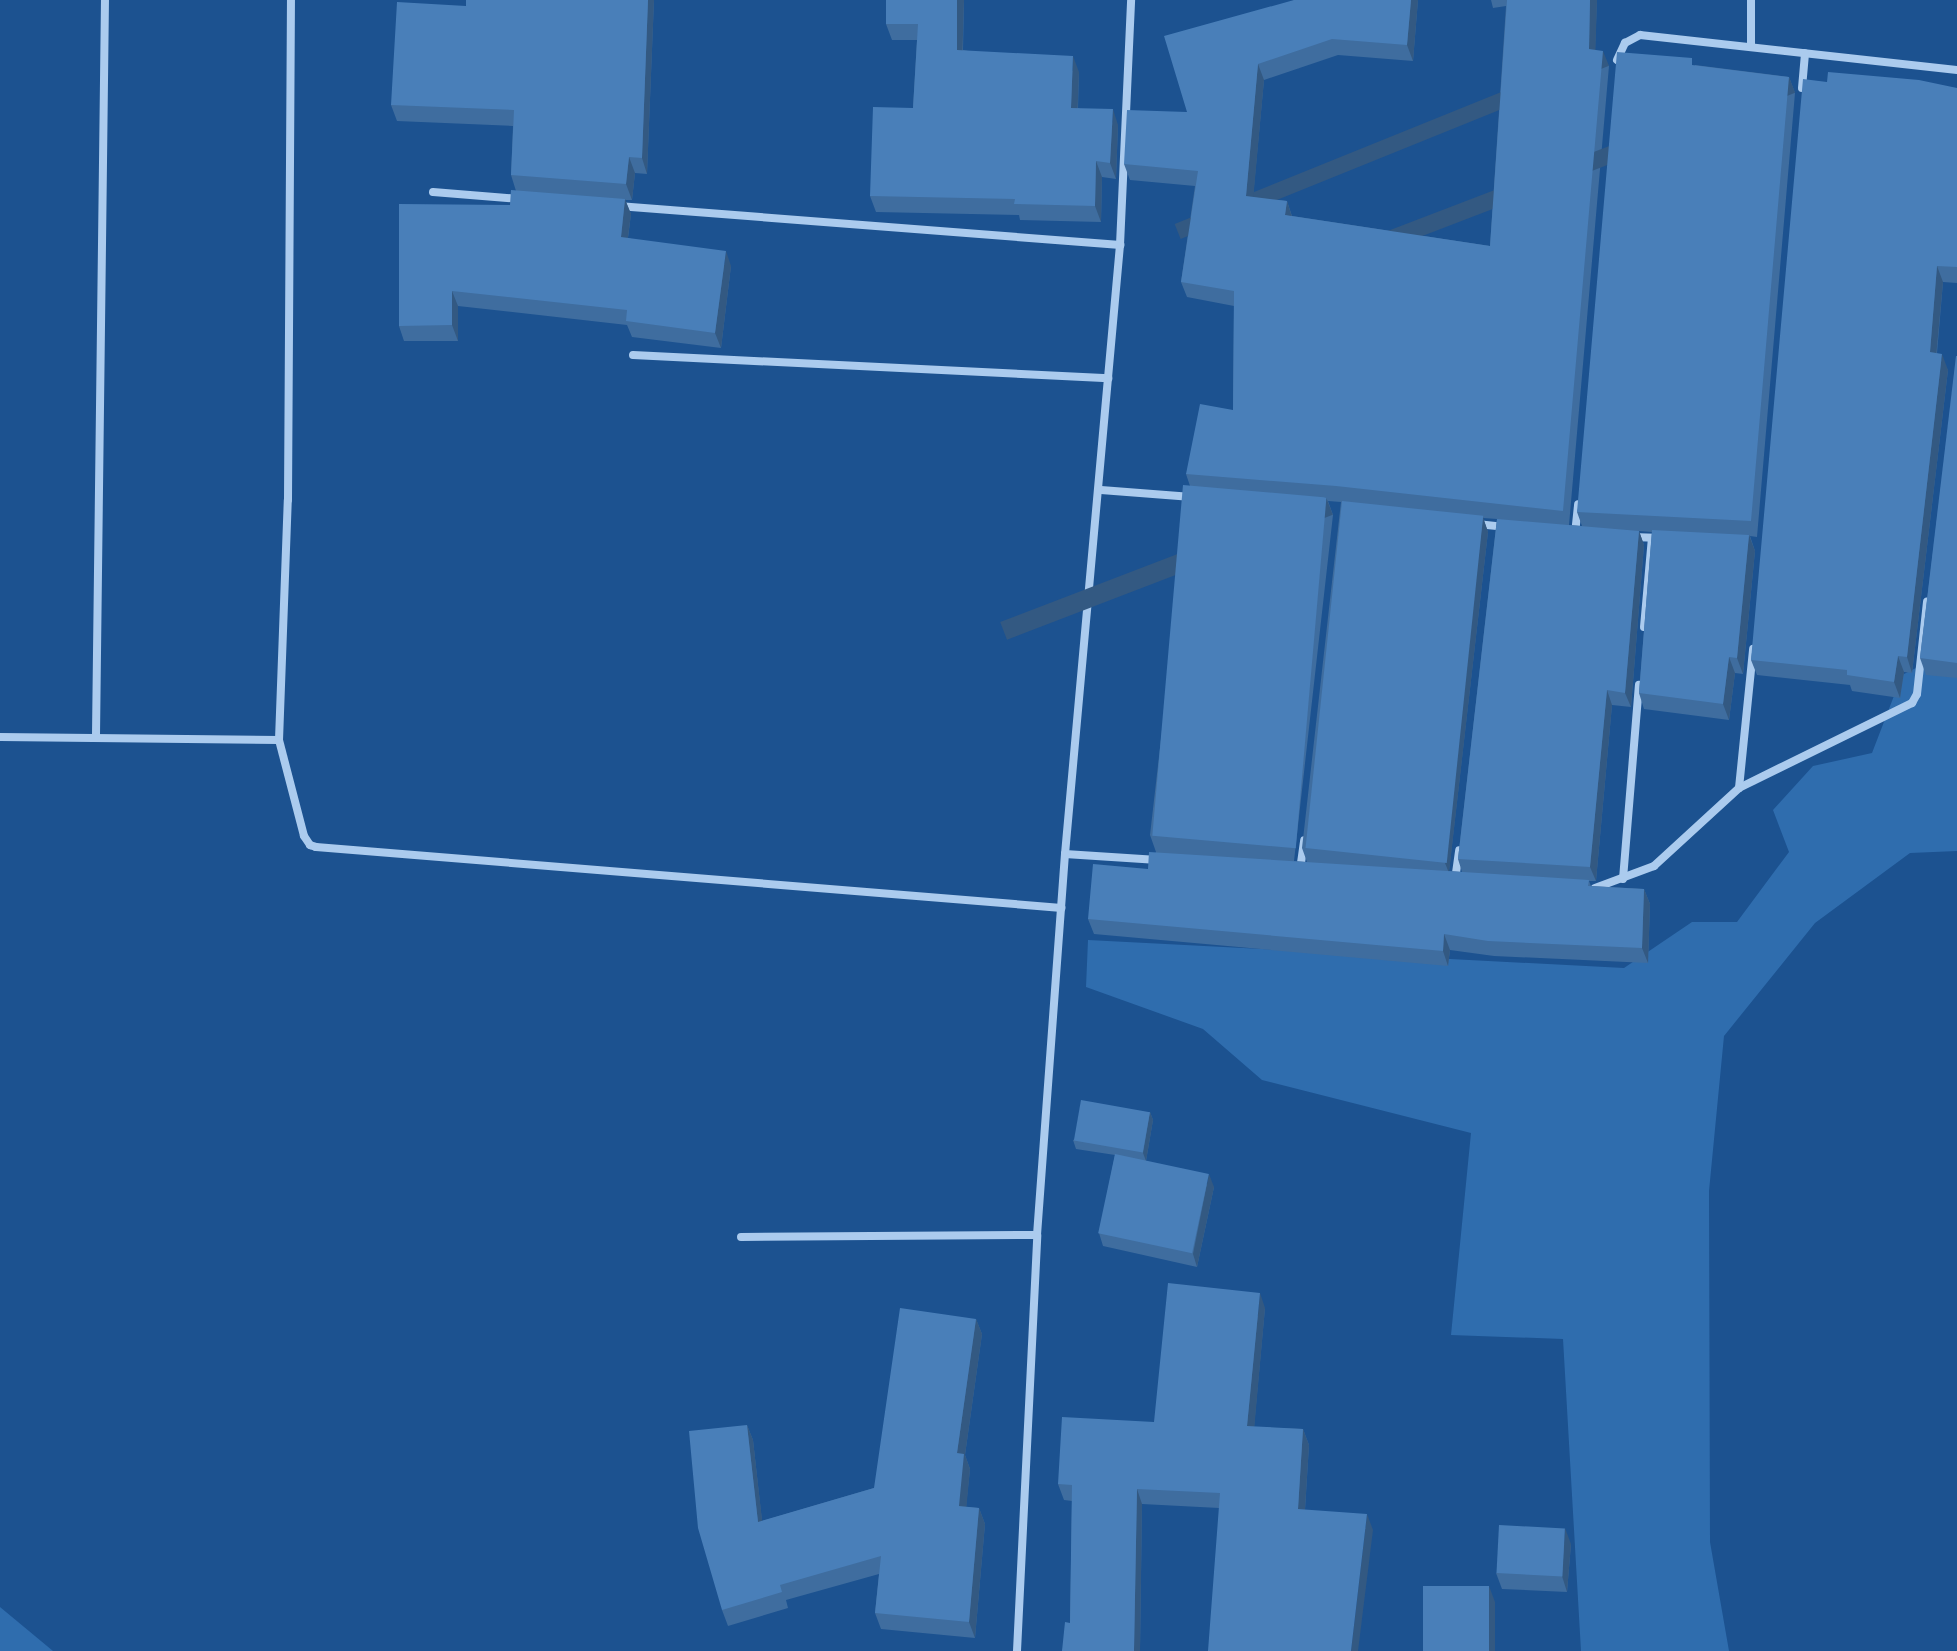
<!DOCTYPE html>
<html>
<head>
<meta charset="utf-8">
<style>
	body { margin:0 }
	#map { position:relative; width:1957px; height:1651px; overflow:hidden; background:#1c5290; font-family:Roboto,sans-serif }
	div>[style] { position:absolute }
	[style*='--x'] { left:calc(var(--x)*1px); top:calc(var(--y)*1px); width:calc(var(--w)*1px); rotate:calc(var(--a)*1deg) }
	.green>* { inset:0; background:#2f6dae }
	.minor>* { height:8px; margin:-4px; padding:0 4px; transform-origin:4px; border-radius:4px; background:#abcbee }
	.wall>* { inset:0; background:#3f6d9f }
	.shaded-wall>* { inset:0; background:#335982; transform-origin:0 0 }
	.building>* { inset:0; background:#497fb9; transform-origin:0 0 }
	span { translate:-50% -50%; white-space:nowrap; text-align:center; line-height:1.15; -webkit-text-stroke:6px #1c5290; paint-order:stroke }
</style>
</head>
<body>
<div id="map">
	<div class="green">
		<i style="clip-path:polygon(1948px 652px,1957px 652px,1957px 851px,1910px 853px,1815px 923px,1724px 1036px,1709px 1191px,1710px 1542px,1729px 1651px,1581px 1651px,1563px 1339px,1451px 1335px,1471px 1133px,1262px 1080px,1203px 1029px,1086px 987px,1088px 940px,1624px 968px,1692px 922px,1737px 922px,1789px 852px,1773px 810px,1813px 766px,1872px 753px,1902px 675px)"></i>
		<i style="clip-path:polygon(0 1607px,53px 1651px,0 1651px)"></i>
	</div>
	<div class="minor">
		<i style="--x:1751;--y:46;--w:46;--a:-90"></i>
		<i style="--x:1617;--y:60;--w:19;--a:-65"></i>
		<i style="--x:1625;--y:43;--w:17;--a:-28"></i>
		<i style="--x:1640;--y:35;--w:319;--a:6.3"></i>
		<i style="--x:1802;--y:88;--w:35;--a:-85"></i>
		<i style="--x:433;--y:192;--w:87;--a:4.6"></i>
		<i style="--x:618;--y:206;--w:504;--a:4.44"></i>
		<i style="--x:633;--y:355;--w:476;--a:2.8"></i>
		<i style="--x:1101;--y:490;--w:91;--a:4.4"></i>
		<i style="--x:1477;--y:524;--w:30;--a:6"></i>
		<i style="--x:1575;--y:534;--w:30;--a:-84"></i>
		<i style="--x:1632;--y:537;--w:30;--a:2"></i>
		<i style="--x:1644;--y:627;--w:89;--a:-84.9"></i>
		<i style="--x:96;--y:735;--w:735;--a:-89.3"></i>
		<i style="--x:0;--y:737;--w:279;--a:0.6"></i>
		<i style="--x:279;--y:740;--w:240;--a:-87.9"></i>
		<i style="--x:288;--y:500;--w:500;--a:-89.66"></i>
		<i style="--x:279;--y:740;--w:99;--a:75.4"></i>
		<i style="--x:304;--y:836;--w:11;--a:56"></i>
		<i style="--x:310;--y:845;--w:6;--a:18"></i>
		<i style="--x:316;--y:847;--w:748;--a:4.67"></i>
		<i style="--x:1739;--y:788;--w:140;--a:-84.2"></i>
		<i style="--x:1065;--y:854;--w:93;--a:3.7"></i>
		<i style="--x:1300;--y:870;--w:30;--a:-82"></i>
		<i style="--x:1623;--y:879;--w:195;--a:-85.3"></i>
		<i style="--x:1455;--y:880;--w:30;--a:-82"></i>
		<i style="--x:1595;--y:888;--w:63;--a:-20.4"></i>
		<i style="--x:1654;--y:866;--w:115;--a:-42.5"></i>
		<i style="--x:1739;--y:788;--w:193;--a:-26.2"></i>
		<i style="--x:1912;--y:703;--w:10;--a:-61"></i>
		<i style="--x:1917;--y:694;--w:93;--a:-83.8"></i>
		<i style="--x:741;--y:1237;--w:296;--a:-0.4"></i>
		<i style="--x:1017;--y:1651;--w:416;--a:-87.2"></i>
		<i style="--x:1037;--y:1235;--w:382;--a:-85.8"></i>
		<i style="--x:1065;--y:854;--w:611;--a:-84.84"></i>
		<i style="--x:1120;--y:245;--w:245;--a:-87.4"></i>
	</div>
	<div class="wall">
		<i style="clip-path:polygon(466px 0,654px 0,647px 174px,635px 173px,632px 200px,625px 200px,631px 214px,628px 238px,731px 266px,721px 348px,632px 337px,627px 325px,458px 306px,458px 341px,404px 341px,399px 326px,510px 205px,516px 191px,511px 175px,513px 126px,397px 121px,391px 105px,466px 6px)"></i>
		<i style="clip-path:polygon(886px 0,964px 0,963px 50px,1079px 72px,1078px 108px,1118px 125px,1116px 179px,1102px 177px,1101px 222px,1020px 220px,1019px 215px,876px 212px,870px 196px,913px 108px,917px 40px,892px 40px,886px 24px)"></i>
		<i style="clip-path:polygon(evenodd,1294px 0,1418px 0,1413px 61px,1338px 55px,1264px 80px,1253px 197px,1287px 201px,1292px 216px,1490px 246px,1506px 6px,1493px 8px,1491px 0,1597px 0,1595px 50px,1609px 66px,1569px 525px,1582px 526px,1577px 512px,1695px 65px,1789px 77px,1795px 93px,1757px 537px,1750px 536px,1755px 551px,1743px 674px,1735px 673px,1729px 720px,1644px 709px,1639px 693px,1652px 532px,1639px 531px,1644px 545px,1631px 707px,1612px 705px,1596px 881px,1589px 881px,1591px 886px,1644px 889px,1650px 904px,1648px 963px,1494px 956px,1450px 950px,1448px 966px,1094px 934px,1088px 919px,1148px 869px,1156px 852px,1150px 835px,1190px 486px,1186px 474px,1233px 410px,1234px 306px,1187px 297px,1181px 282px,1195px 186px,1130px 180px,1124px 164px,1187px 112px,1294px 0,1328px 501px,1341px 502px,1302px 848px,1307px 862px,1294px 861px,1333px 515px,1328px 501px,1294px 0,1483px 518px,1497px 519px,1458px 859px,1462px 872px,1449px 871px,1488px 532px,1483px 518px)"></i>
		<i style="clip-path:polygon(1827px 82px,1957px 88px,1957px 283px,1943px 282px,1937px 353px,1948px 370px,1912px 673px,1904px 672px,1900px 698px,1852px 691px,1850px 685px,1757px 675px,1751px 660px)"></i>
		<i style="clip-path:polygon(1957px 356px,1957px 678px,1926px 675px,1920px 658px)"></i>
		<i style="clip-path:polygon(1150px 1112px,1153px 1120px,1146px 1161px,1214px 1187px,1197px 1267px,1103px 1246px,1099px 1233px,1115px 1155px,1076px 1149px,1073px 1140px)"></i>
		<i style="clip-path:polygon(1265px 1308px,1254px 1427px,1303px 1429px,1309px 1445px,1305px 1510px,1373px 1530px,1219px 1508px,1142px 1504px,1140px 1651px,1062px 1651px,1070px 1623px,1072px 1501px,1064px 1500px,1058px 1484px,1154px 1422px)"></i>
		<i style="clip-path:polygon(976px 1319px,982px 1334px,965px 1455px,970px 1469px,966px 1507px,979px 1508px,985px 1524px,975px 1638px,881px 1629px,875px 1613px,879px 1574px,786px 1600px,788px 1608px,728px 1626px,722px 1610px,747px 1425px,753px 1440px,762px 1521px,874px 1488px)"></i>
		<i style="clip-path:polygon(1571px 1544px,1567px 1592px,1502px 1589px,1496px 1573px)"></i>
	</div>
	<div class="shaded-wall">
		<i style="clip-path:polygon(648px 0,654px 0,647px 174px,642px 158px)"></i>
		<i style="clip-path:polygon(957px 0,964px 0,962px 66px,957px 50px)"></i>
		<i style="clip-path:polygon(1411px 0,1418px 0,1413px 61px,1407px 45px)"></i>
		<i style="clip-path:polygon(1590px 0,1597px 0,1595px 65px,1589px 49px)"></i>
		<i style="left:1603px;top:51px;width:16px;height:462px;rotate:68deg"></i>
		<i style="clip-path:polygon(1073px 56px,1079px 72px,1077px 124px,1071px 108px)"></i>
		<i style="clip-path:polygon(1258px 64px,1264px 80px,1252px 212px,1246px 196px)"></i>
		<i style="left:1789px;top:77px;width:17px;height:446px;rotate:69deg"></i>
		<i style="clip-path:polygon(1113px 109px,1118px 125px,1116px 179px,1110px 163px)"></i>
		<i style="clip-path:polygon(629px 157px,635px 173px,632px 200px,626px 184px)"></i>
		<i style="clip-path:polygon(1096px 161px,1102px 177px,1101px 222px,1095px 206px)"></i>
		<i style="clip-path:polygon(625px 199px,631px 214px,626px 252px,621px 237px)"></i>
		<i style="clip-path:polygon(1287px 201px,1292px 217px,1285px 215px)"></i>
		<i style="clip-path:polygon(726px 251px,731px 266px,721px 348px,715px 333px)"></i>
		<i style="clip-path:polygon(1937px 266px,1943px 282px,1935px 368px,1930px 352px)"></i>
		<i style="clip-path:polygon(452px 291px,458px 306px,458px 341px,452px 325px)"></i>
		<i style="clip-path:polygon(1942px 354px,1948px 370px,1912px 673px,1907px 657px)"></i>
		<i style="left:1326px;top:497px;width:19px;height:349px;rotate:69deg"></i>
		<i style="clip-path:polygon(1483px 517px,1488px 532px,1449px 873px,1443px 858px)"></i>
		<i style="clip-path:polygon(1639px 531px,1644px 545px,1631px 707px,1625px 693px)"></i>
		<i style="clip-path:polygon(1749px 535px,1755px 551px,1743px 674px,1737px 658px)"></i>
		<i style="clip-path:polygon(1898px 656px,1904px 672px,1900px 698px,1894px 682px)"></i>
		<i style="clip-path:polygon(1729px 657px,1735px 673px,1729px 720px,1723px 704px)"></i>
		<i style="clip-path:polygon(1607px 690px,1612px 705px,1596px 881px,1590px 867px)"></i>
		<i style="clip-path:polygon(1644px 889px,1650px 904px,1648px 963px,1642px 948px)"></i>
		<i style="clip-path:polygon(1444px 934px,1450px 950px,1448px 966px,1443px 951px)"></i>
		<i style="clip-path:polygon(1150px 1112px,1153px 1120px,1146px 1161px,1143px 1153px)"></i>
		<i style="clip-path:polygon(1209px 1174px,1214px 1187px,1197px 1267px,1193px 1254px)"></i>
		<i style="clip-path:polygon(1260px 1293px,1265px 1308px,1253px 1442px,1247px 1426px)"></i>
		<i style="clip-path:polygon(976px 1319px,982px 1334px,965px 1455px,970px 1469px,965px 1522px,959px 1506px,957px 1453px)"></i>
		<i style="clip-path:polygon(747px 1425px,753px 1440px,764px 1537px,758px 1522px)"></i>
		<i style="clip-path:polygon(1303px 1429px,1309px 1445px,1304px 1525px,1298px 1509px)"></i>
		<i style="clip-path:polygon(1137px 1489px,1142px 1504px,1140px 1651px,1134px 1651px)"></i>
		<i style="clip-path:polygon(979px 1508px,985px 1524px,975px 1638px,969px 1622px)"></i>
		<i style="clip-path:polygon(1367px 1514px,1373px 1530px,1358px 1651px,1351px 1651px)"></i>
		<i style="clip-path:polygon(1565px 1528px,1571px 1544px,1567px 1592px,1562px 1576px)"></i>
		<i style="clip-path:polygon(1489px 1586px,1495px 1602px,1495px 1651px,1489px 1651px)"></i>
	</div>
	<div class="building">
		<i style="clip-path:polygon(466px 0,648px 0,642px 158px,629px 157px,626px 184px,511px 175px,514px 110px,391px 105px,397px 2px,466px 6px)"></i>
		<i style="clip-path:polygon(886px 0,957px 0,957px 50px,1073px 56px,1071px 108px,1113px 109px,1110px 163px,1096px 161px,1095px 206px,1014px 204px,1015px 199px,870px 196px,873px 107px,913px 108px,918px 24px,886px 24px)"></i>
		<i style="clip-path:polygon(1294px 0,1411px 0,1407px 45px,1332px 39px,1258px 64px,1246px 196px,1287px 201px,1285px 215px,1490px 246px,1507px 0,1590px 0,1589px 49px,1603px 51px,1563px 511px,1336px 486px,1186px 474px,1200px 404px,1233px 410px,1234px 291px,1181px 282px,1198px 171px,1124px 164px,1127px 110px,1187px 112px,1164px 36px)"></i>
		<i style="clip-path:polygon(1617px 52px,1692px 58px,1692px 65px,1789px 77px,1751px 521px,1577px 512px)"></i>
		<i style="clip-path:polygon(1828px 72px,1919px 80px,1957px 88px,1957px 267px,1937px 266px,1930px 352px,1942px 354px,1907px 657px,1898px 656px,1894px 682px,1847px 675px,1847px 670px,1751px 660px,1803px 79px,1827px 82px)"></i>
		<i style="clip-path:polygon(511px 190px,625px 199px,621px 237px,726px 251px,715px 333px,626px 321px,627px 310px,452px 291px,452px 325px,399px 326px,399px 204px,510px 205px)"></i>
		<i style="clip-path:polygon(1956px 356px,1957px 356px,1957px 663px,1920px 658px)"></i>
		<i style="left:1183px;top:485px;width:144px;height:352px;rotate:5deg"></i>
		<i style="left:1342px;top:501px;width:142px;height:349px;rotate:6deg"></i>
		<i style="clip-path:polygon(1497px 519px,1639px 531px,1625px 693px,1607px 690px,1590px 867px,1458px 859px)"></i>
		<i style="clip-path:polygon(1652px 530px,1749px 535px,1737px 658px,1729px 657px,1723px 704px,1639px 693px)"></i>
		<i style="clip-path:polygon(1149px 852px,1589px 880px,1588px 886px,1644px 889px,1642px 948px,1488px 941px,1444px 934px,1443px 951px,1088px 919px,1093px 864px,1148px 869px)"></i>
		<i style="left:1081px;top:1100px;width:70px;height:41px;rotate:10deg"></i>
		<i style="left:1115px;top:1154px;width:96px;height:81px;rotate:12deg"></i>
		<i style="clip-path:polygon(1168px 1283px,1260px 1293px,1247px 1426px,1303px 1429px,1298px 1509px,1367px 1514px,1351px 1651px,1208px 1651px,1220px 1493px,1137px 1489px,1134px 1651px,1062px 1651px,1065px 1622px,1070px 1623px,1072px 1485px,1058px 1484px,1062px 1417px,1154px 1422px)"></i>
		<i style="clip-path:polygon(900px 1308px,976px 1319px,957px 1453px,964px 1454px,959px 1506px,979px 1508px,969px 1622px,875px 1613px,881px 1556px,780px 1585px,782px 1592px,722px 1610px,698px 1528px,689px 1431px,747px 1425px,758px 1522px,874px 1488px)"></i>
		<i style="left:1499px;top:1525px;width:66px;height:48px;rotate:3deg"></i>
		<i style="left:1489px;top:1586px;width:65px;height:66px;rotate:90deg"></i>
	</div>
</div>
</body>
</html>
